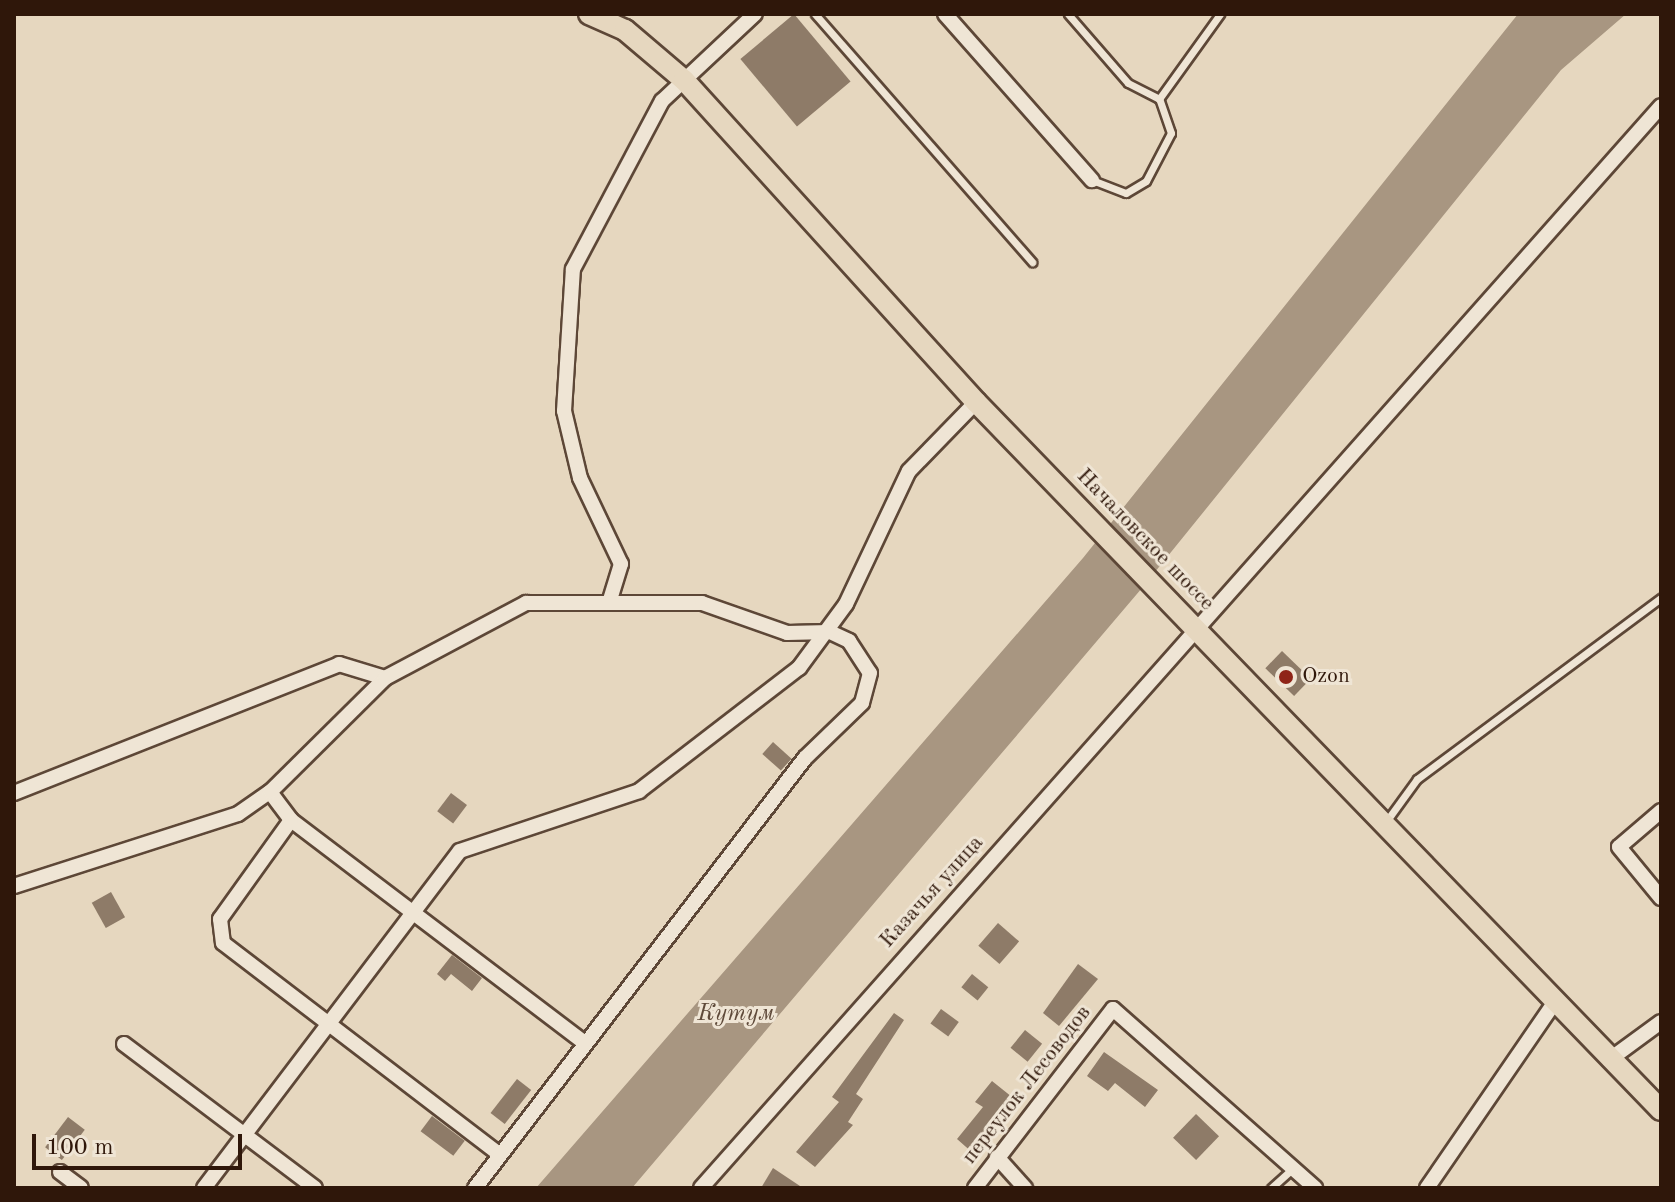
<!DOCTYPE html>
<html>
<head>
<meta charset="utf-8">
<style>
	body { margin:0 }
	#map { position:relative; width:1675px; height:1202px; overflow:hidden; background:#e6d7bf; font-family:"Old Standard TT",serif }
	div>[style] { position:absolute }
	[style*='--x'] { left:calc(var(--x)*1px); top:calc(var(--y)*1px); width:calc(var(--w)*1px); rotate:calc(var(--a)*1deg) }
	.water>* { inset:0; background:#a89681 }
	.building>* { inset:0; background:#8e7b68; transform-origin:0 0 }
	.roads { filter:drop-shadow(2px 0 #5d4737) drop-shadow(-2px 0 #5d4737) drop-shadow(0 2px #5d4737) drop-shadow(0 -2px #5d4737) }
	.service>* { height:7px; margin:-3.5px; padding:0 3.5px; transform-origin:3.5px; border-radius:3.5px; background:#efe5d5 }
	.minor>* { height:14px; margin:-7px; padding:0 7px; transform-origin:7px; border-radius:7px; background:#efe5d5 }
	.primary>* { height:20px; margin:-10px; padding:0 10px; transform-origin:10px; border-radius:10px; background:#e6d7bf }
	.dots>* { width:22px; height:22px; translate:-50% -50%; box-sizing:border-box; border:4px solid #efe5d5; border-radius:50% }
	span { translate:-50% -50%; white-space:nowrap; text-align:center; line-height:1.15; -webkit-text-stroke:6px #efe5d5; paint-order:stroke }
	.street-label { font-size:22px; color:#2f170a }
	.poi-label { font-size:22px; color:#2f170a }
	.left { translate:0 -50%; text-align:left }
	.water-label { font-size:24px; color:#5f4a3a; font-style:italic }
	.frame { position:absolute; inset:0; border:16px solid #2f170a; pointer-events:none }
	.scale { position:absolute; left:32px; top:1134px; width:210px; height:36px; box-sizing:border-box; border:4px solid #2f170a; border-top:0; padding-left:10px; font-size:24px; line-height:28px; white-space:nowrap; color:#2f170a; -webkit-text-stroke:6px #efe5d5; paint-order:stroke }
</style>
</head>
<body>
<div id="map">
	<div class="water">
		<i style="clip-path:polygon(1518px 14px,1626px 14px,1561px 70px,1142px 588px,632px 1188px,536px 1188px,1083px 558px)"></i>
	</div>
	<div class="building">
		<i style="left:794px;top:14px;width:88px;height:70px;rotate:50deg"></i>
		<i style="left:1282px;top:651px;width:40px;height:24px;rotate:44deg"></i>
		<i style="left:773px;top:742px;width:25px;height:16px;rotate:42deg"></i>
		<i style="left:451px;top:793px;width:20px;height:23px;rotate:37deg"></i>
		<i style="left:111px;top:892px;width:29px;height:22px;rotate:61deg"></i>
		<i style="left:998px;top:923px;width:28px;height:30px;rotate:41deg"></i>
		<i style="clip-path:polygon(452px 955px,482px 978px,472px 991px,451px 974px,445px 981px,437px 974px)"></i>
		<i style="clip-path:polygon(1078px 964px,1098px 979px,1059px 1026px,1043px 1013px)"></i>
		<i style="left:972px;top:974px;width:21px;height:17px;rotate:39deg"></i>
		<i style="left:941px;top:1009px;width:22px;height:18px;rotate:36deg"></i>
		<i style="clip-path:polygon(894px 1013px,904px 1020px,856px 1094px,863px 1099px,848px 1122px,853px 1125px,815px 1167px,796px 1152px,839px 1102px,832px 1097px)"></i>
		<i style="left:1025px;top:1030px;width:22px;height:23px;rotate:39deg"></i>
		<i style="clip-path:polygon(1104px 1052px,1158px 1090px,1145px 1107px,1115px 1083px,1108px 1091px,1087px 1076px)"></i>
		<i style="left:517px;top:1079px;width:18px;height:43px;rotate:38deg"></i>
		<i style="clip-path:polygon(992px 1081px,1012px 1097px,974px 1154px,957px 1139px,983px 1107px,975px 1102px)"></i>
		<i style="left:1196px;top:1114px;width:32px;height:33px;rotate:44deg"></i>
		<i style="left:432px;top:1116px;width:41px;height:19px;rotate:37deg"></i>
		<i style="left:68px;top:1117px;width:21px;height:38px;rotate:37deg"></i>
		<i style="clip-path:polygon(773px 1168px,803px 1188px,761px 1188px)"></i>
	</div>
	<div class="roads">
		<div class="service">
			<i style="--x:815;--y:14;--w:330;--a:48.8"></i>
			<i style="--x:1068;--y:14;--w:91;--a:49"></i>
			<i style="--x:1128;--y:83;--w:35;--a:27"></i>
			<i style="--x:1092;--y:180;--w:36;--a:21"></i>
			<i style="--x:1126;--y:193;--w:23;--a:-31"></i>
			<i style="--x:1146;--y:181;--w:54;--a:-62.5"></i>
			<i style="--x:1171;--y:133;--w:36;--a:-109"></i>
			<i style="--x:1159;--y:99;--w:105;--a:-54.3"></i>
			<i style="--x:1385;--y:823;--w:54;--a:-54"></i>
			<i style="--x:1417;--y:779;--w:304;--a:-36.6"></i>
			<i style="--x:1271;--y:1188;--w:30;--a:-42"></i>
		</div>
		<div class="minor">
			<i style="--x:945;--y:14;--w:222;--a:48.5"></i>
			<i style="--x:609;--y:603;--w:41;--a:-72.9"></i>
			<i style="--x:621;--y:564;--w:95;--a:-115.5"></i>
			<i style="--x:580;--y:478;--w:69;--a:-103.4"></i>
			<i style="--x:564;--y:411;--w:142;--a:-86.4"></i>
			<i style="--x:573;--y:269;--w:190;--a:-62.1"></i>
			<i style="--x:662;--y:101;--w:127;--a:-43.1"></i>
			<i style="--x:270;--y:792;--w:35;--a:53"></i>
			<i style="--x:291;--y:820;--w:369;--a:37.2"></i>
			<i style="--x:14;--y:793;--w:350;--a:-21.6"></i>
			<i style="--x:339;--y:664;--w:48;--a:16.9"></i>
			<i style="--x:1661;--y:811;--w:55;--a:139.4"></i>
			<i style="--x:1619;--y:847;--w:66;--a:50.5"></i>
			<i style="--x:291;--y:820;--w:122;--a:125.6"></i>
			<i style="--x:220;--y:919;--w:24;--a:83"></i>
			<i style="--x:223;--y:943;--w:347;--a:37.4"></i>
			<i style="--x:14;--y:886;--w:235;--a:-17.8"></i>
			<i style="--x:238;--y:814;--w:39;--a:-35"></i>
			<i style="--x:270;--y:792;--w:162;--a:-44.7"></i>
			<i style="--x:385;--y:678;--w:160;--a:-28"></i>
			<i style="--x:526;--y:603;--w:176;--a:0"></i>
			<i style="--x:702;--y:603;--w:90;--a:19.4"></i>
			<i style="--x:787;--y:633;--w:43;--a:-1.3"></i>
			<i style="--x:830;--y:632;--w:21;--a:25"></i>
			<i style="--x:849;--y:641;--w:38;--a:57"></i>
			<i style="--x:870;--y:673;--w:31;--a:105"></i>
			<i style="--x:862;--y:703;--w:79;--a:136"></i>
			<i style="--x:805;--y:758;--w:542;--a:127.5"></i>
			<i style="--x:124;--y:1044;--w:239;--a:37"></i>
			<i style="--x:1609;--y:1060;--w:64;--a:-36.2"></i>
			<i style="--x:997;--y:1157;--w:42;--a:47.9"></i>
			<i style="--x:60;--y:1172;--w:26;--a:37"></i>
			<i style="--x:204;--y:1188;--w:423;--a:-52.8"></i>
			<i style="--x:460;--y:851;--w:189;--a:-18.5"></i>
			<i style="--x:639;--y:791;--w:202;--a:-37.6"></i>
			<i style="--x:799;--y:668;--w:79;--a:-53.7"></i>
			<i style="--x:846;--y:604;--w:147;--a:-64.7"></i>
			<i style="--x:909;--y:471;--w:96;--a:-45.8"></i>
			<i style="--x:701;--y:1188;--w:1446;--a:-48.42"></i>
			<i style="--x:975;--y:1188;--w:226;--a:-52.4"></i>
			<i style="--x:1113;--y:1009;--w:270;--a:41.5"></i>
			<i style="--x:1427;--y:1188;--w:222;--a:-55.5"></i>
		</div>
		<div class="primary">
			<i style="--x:589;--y:14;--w:39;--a:24"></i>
			<i style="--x:625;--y:30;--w:77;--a:40.3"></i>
			<i style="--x:684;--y:80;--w:435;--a:47.8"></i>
			<i style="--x:976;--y:402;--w:985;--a:45.95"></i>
		</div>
	</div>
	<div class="dots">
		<i style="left:1286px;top:677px;background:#8f2418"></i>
	</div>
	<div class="street-label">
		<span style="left:1145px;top:540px;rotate:46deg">Началовское шоссе</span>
		<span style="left:932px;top:892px;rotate:-48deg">Казачья улица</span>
		<span style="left:1027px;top:1085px;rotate:-52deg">переулок Лесоводов</span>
	</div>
	<div class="poi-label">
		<span class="left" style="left:1302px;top:677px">Ozon</span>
	</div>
	<div class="water-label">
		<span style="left:736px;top:1015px">Кутум</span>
	</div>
	<div class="frame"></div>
	<div class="scale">100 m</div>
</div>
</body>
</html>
